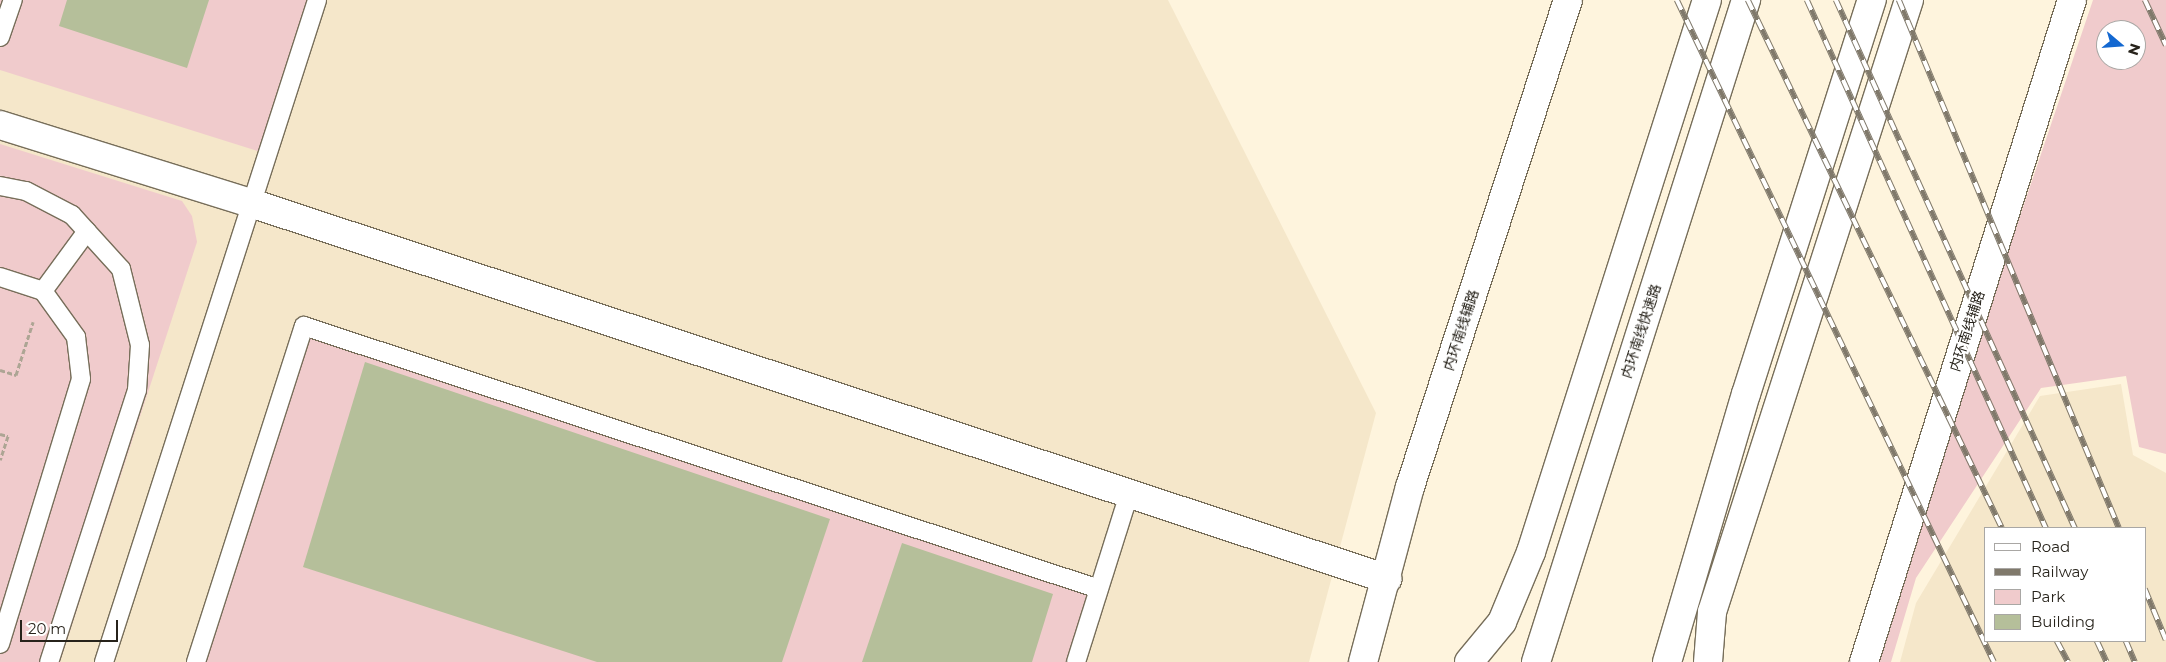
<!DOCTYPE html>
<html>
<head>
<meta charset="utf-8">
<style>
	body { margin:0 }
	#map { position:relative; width:2166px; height:662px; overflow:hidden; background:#fef4dd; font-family:Montserrat,"Noto Sans SC",sans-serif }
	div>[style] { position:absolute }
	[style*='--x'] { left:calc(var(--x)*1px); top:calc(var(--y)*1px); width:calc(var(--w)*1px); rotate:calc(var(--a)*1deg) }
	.built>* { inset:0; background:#f5e7ca }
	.green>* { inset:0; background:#f0cbcc }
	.building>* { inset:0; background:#b5bf9a }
	.path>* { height:3px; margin-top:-1.5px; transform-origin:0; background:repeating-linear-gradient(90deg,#ada594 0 5px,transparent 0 7.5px) }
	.roads { filter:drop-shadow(1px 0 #776e5a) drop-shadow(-1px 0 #776e5a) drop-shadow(0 1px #776e5a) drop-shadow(0 -1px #776e5a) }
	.service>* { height:18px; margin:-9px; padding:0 9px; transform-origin:9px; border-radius:9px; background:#fff }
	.minor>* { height:28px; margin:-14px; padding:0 14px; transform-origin:14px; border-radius:14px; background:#fff }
	.primary>* { height:28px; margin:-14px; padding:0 14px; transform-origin:14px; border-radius:14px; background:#fff }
	.trunk>* { height:28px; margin:-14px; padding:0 14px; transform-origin:14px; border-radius:14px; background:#fff }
	.rail>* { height:5.5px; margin-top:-2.75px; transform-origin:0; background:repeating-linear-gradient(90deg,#fff 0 11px,#80796b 0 22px); box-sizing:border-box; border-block:1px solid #80796b }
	span { translate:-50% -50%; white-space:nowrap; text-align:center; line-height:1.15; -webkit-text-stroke:4.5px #fff; paint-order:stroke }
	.street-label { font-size:14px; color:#27231b }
	.legend { position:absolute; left:1984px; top:527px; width:162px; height:115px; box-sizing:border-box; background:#fff; border:1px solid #a9a7a4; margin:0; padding:6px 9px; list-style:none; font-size:15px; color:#27231b }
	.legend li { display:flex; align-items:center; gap:10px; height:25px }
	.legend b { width:25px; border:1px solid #a9a7a4 }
	.north { position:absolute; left:2096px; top:20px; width:50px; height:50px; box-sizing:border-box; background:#fff; border:1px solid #a9a7a4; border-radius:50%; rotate:108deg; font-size:14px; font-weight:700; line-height:20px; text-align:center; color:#27231b }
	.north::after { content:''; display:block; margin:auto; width:18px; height:22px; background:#1368d1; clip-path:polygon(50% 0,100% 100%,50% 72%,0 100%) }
	.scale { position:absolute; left:20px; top:620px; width:98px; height:22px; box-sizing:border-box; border:2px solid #27231b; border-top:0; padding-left:6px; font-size:15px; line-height:18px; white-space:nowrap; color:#27231b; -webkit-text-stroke:4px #fff; paint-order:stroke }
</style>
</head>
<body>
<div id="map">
	<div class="built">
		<i style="clip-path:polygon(0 0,1168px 0,1376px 413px,1309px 662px,0 662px)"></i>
		<i style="clip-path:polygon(evenodd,2121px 384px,2133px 455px,2166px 473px,2166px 662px,1900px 662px,1916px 603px,2040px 396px,2121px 384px,2145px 528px,2145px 641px,1985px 641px,1985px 528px,2145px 528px)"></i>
	</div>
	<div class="green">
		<i style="clip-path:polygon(0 0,317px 0,267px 154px,0 70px)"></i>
		<i style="clip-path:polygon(evenodd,2093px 0,2166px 0,2166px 454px,2139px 447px,2126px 376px,2041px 388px,1916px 578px,1891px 662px,1874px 662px,1900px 572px,2093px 0,2106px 30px,2136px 30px,2136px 60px,2106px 60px,2106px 30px)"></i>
		<i style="clip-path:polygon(0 144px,182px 201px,192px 216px,197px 242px,60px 662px,0 662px)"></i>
		<i style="clip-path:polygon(304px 326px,1099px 589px,1076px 662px,196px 662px)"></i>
	</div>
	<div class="building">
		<i style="clip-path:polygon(67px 0,209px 0,187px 68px,59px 26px)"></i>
		<i style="clip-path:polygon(365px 362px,830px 519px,782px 662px,597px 662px,303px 567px)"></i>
		<i style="clip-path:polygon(902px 543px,1053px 594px,1032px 662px,862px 662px)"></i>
	</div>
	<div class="path">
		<i style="--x:0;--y:370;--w:17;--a:17"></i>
		<i style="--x:16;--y:375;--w:56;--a:-72.2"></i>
		<i style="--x:0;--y:434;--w:8;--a:14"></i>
		<i style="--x:8;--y:436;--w:25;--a:108"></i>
	</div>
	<div class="roads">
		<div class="service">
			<i style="--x:0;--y:37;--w:39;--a:-71"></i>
			<i style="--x:0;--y:186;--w:26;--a:11"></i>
			<i style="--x:26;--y:191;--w:52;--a:27.6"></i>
			<i style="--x:72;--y:215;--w:73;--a:47.8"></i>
			<i style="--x:121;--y:269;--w:78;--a:76"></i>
			<i style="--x:140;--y:345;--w:45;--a:93.8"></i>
			<i style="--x:137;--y:390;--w:286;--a:107.9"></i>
			<i style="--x:0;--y:277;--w:45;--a:18"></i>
			<i style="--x:43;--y:291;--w:57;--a:54.3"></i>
			<i style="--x:76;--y:337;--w:42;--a:83.2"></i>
			<i style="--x:81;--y:379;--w:277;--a:107"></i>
			<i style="--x:43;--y:291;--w:74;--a:-53.7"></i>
			<i style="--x:104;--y:662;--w:695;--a:-72.16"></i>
			<i style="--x:196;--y:662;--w:353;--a:-72.2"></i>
			<i style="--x:304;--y:326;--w:837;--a:18.31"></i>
			<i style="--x:1076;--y:662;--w:176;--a:-72.5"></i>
		</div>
		<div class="minor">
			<i style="--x:0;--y:125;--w:263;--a:17.3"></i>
			<i style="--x:251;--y:203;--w:1197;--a:18.31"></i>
		</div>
		<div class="primary">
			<i style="--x:1363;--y:662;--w:181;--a:-75"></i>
			<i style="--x:1410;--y:487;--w:512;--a:-72.03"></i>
			<i style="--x:1864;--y:662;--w:694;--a:-72.56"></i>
		</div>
		<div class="trunk">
			<i style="--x:1469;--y:662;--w:52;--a:-50.5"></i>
			<i style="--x:1502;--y:622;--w:76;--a:-67.5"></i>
			<i style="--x:1531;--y:552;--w:579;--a:-72.32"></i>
			<i style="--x:1536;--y:662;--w:695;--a:-72.4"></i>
			<i style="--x:1667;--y:662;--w:279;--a:-73.6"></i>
			<i style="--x:1746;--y:394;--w:414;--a:-72.3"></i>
			<i style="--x:1708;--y:662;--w:50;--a:-85.4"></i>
			<i style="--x:1712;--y:612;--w:643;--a:-72.16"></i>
		</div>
	</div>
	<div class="rail">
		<i style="--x:1677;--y:0;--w:734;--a:64.41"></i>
		<i style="--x:1748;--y:0;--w:586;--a:64.31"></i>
		<i style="--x:1807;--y:0;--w:580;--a:65.65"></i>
		<i style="--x:1836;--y:0;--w:580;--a:65.65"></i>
		<i style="--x:1899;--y:0;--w:572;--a:67.38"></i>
		<i style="--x:2145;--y:0;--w:50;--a:65"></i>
		<i style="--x:2145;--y:589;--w:55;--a:67.6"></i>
		<i style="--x:2057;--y:641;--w:24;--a:62"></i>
		<i style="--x:2097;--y:641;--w:23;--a:65"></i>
		<i style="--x:2126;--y:641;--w:23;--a:67"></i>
	</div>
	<div class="street-label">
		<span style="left:1461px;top:330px;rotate:-72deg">内环南线辅路</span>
		<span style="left:1641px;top:331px;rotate:-72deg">内环南线快速路</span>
		<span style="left:1967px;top:331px;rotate:-72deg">内环南线辅路</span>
	</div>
	<ul class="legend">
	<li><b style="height:6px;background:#fff"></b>Road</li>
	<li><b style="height:6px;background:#80796b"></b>Railway</li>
	<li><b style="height:14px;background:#f0cbcc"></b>Park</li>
	<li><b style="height:14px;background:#b5bf9a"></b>Building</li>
	</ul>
	<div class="north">N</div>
	<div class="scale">20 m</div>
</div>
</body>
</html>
